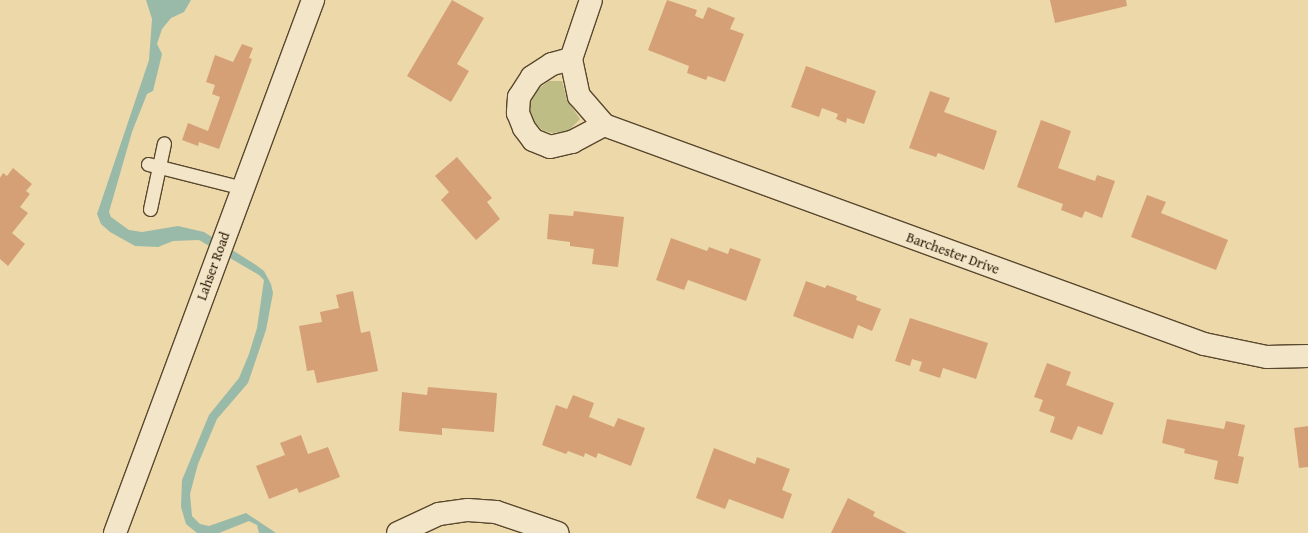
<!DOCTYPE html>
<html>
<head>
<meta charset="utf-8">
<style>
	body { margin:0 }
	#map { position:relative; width:1308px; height:533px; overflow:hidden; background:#edd8aa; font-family:"Gentium Book Plus",serif }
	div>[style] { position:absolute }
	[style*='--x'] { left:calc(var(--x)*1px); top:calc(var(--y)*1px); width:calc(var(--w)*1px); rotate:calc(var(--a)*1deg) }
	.green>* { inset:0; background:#bebd85 }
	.water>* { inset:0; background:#99baa8 }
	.building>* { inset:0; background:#d5a076 }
	.roads { filter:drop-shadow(1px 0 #5a482e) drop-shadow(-1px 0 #5a482e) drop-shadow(0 1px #5a482e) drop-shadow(0 -1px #5a482e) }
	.service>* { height:13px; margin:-6.5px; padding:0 6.5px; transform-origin:6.5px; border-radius:6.5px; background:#f3e6c8 }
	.minor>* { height:22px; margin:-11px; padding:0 11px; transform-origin:11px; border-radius:11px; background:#f3e6c8 }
	.tertiary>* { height:22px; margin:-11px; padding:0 11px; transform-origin:11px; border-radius:11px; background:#f3e6c8 }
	span { translate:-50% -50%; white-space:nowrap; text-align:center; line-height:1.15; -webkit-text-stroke:3px #f3e6c8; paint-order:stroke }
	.street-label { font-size:14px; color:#291805 }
</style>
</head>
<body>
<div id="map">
	<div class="green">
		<i style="clip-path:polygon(549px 81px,562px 81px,567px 100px,580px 119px,568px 131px,552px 133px,542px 130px,531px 118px,529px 111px,532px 94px)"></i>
	</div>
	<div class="water">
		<i style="clip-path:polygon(146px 0,191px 0,184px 12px,171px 18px,162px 29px,157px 44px,162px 54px,153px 91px,147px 94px,132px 132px,109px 212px,111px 217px,129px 230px,142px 232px,178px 226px,204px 232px,256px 265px,264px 271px,271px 284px,273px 293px,266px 330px,248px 383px,217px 419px,198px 464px,190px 494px,192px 516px,200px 524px,209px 526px,246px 513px,276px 533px,259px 533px,257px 525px,249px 521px,219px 533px,197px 533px,186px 524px,181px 507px,182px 480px,209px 415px,239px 378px,249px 354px,257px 328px,264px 280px,259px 275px,199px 240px,173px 241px,158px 247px,135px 246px,110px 232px,101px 224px,97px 214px,149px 60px,152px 19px)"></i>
	</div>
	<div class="building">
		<i style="clip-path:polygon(452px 0,484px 18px,457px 64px,469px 71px,451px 102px,407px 76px)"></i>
		<i style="clip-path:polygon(667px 0,697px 10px,695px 16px,703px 19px,708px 7px,735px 18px,730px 29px,744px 34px,725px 82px,708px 76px,706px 80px,687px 73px,689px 66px,648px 50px)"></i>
		<i style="clip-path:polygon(1050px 0,1126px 0,1127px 6px,1055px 23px)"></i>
		<i style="clip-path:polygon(242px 44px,253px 48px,249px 58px,252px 59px,219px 149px,199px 142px,198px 146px,182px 140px,188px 123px,208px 131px,220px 97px,212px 94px,215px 85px,206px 82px,215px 55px,233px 62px)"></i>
		<i style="clip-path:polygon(806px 66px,876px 91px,864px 124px,847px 118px,846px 123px,836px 119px,838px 114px,822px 108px,819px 117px,791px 107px)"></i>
		<i style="clip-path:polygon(930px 91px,950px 98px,944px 112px,997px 131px,984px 170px,938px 153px,936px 157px,909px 148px)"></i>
		<i style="clip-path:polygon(1041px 120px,1071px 131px,1058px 168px,1095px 181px,1097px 175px,1115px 181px,1102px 218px,1085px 211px,1082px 218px,1061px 210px,1063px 204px,1017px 187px)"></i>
		<i style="clip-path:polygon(457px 157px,492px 198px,487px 202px,500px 219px,476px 240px,441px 200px,449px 192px,435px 176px)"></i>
		<i style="clip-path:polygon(13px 168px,32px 184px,26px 191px,30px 194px,20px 207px,28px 213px,12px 233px,25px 244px,8px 266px,0 259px,0 178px,3px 173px,7px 176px)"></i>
		<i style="clip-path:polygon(1147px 195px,1166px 202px,1161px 213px,1228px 240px,1216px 270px,1131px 237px)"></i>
		<i style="clip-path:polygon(574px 211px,624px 217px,618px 267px,592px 264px,594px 249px,570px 246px,570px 242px,547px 239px,549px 214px,573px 216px)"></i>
		<i style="clip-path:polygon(671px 238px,707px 251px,709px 247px,728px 254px,730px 248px,761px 259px,746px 301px,688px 280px,684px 290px,656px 280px)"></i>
		<i style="clip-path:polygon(806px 281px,825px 288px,827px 285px,857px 296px,856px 300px,881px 309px,872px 331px,858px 325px,853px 339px,793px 316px)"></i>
		<i style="clip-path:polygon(353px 291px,361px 333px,370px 331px,378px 371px,317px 383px,314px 370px,307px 371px,299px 326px,322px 322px,320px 312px,339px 308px,336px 295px)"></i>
		<i style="clip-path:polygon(910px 318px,988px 343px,976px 379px,943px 368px,940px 378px,919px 371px,922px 362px,912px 359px,910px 366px,895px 361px)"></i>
		<i style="clip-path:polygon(1047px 363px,1071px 372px,1066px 385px,1114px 403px,1102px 435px,1078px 426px,1072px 440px,1050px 432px,1055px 417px,1039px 411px,1043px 400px,1034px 397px)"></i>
		<i style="clip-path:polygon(428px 387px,497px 393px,494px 432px,442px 428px,442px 435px,399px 431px,402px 392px,427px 395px)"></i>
		<i style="clip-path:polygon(573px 395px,594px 403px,589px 417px,614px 427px,618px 418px,645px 428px,631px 466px,598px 453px,596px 458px,585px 453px,584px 457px,568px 451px,566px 454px,542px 445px,556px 405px,567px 409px)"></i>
		<i style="clip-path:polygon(1167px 419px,1224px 429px,1226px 421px,1245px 425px,1238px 456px,1244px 457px,1238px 484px,1214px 479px,1218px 461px,1184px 453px,1185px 449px,1162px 443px)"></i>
		<i style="clip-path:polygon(1308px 426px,1308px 467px,1299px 468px,1294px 428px)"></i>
		<i style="clip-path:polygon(301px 435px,308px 454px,328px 447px,340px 477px,299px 493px,297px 488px,269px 499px,256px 466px,285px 455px,280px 443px)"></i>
		<i style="clip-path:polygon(714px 448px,755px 464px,757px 457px,790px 469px,782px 490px,792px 494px,783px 519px,729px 499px,725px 509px,696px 498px)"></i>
		<i style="clip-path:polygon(848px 498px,875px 512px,873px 516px,907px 533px,831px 533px)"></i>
	</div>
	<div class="roads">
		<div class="service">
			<i style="--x:148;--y:164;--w:98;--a:14.2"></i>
			<i style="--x:150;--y:209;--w:67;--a:-78"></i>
		</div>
		<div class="minor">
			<i style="--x:591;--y:0;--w:62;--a:108.7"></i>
			<i style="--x:571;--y:59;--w:38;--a:78"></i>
			<i style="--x:579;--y:96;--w:38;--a:49"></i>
			<i style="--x:604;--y:125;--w:639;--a:20.05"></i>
			<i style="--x:1204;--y:344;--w:64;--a:11.7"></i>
			<i style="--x:1267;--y:357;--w:41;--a:-1.4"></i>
			<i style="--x:571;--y:59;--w:20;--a:165"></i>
			<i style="--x:552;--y:64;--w:24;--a:147"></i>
			<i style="--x:532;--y:77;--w:24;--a:123"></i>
			<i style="--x:519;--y:97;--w:16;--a:94"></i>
			<i style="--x:518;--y:113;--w:16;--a:68"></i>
			<i style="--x:524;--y:128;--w:15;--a:53"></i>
			<i style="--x:533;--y:140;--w:18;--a:22"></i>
			<i style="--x:550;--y:147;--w:23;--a:-13"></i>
			<i style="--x:572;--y:142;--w:36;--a:-28"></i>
			<i style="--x:398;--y:533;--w:45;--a:-24.9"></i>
			<i style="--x:439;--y:514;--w:29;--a:-8"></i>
			<i style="--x:468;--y:510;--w:28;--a:4"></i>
			<i style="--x:496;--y:512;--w:65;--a:18.7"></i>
		</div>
		<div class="tertiary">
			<i style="--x:115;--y:533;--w:569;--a:-69.62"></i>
		</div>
	</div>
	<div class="street-label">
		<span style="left:953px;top:253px;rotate:20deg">Barchester Drive</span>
		<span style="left:213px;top:266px;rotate:-70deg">Lahser Road</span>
	</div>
</div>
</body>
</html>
